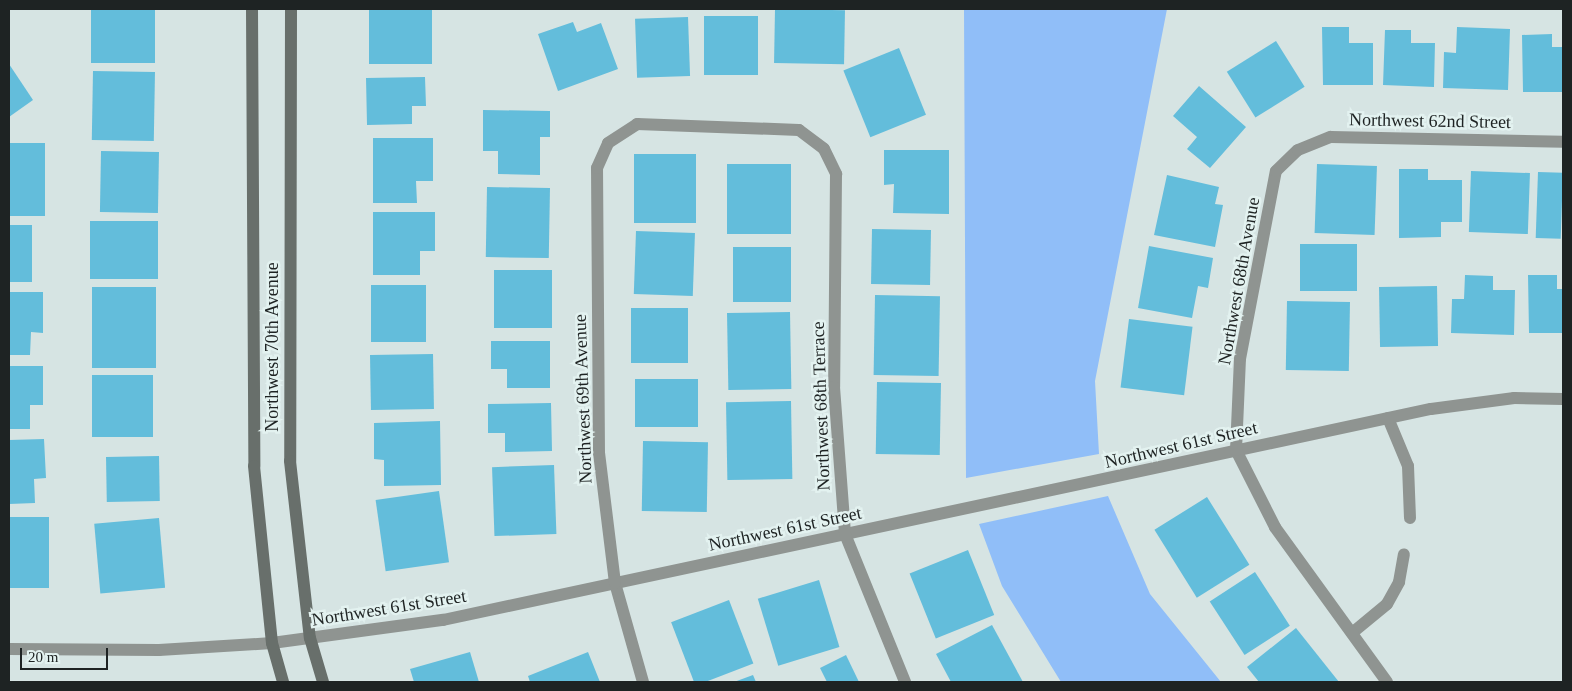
<!DOCTYPE html>
<html>
<head>
<meta charset="utf-8">
<style>
	body { margin:0 }
	#map { position:relative; width:1572px; height:691px; overflow:hidden; background:#d6e4e3; font-family:"Times New Roman",serif }
	div>[style] { position:absolute }
	[style*='--x'] { left:calc(var(--x)*1px); top:calc(var(--y)*1px); width:calc(var(--w)*1px); rotate:calc(var(--a)*1deg) }
	.water>* { inset:0; background:#90bef8 }
	.building>* { inset:0; background:#63bddb; transform-origin:0 0 }
	.lane>* { height:12px; margin:-6px; padding:0 6px; transform-origin:6px; border-radius:6px; background:#8f9491 }
	.street>* { height:12px; margin:-6px; padding:0 6px; transform-origin:6px; border-radius:6px; background:#8f9491 }
	.secondary>* { height:12px; margin:-6px; padding:0 6px; transform-origin:6px; border-radius:6px; background:#686f6b }
	span { translate:-50% -50%; white-space:nowrap; text-align:center; line-height:1.15; -webkit-text-stroke:5px #e3f2f0; paint-order:stroke }
	.street-label { font-size:18px; color:#1e2323 }
	.frame { position:absolute; inset:0; border:10px solid #1e2323; pointer-events:none }
	.scale { position:absolute; left:20px; top:648px; width:88px; height:22px; box-sizing:border-box; border:2px solid #1e2323; border-top:0; padding-left:6px; font-size:15px; line-height:18px; white-space:nowrap; color:#1e2323; -webkit-text-stroke:4px #e3f2f0; paint-order:stroke }
</style>
</head>
<body>
<div id="map">
	<div class="water">
		<i style="clip-path:polygon(964px 9px,1167px 9px,1095px 381px,1099px 454px,966px 478px)"></i>
		<i style="clip-path:polygon(1108px 496px,1150px 594px,1221px 682px,1061px 682px,1002px 586px,979px 524px)"></i>
	</div>
	<div class="building">
		<i style="left:91px;top:9px;width:64px;height:54px"></i>
		<i style="left:369px;top:9px;width:63px;height:55px"></i>
		<i style="left:775px;top:9px;width:70px;height:54px;rotate:1deg"></i>
		<i style="left:704px;top:16px;width:54px;height:59px"></i>
		<i style="left:688px;top:17px;width:59px;height:53px;rotate:88deg"></i>
		<i style="clip-path:polygon(573px 22px,577px 32px,601px 23px,618px 69px,558px 91px,538px 34px)"></i>
		<i style="clip-path:polygon(1322px 27px,1349px 27px,1349px 43px,1373px 43px,1373px 85px,1323px 85px)"></i>
		<i style="clip-path:polygon(1457px 27px,1510px 29px,1508px 90px,1443px 88px,1444px 52px,1456px 53px)"></i>
		<i style="clip-path:polygon(1385px 30px,1411px 30px,1411px 43px,1435px 43px,1434px 87px,1383px 85px)"></i>
		<i style="clip-path:polygon(1552px 34px,1552px 47px,1563px 47px,1563px 92px,1523px 92px,1522px 35px)"></i>
		<i style="left:1276px;top:41px;width:54px;height:58px;rotate:58deg"></i>
		<i style="left:899px;top:48px;width:72px;height:60px;rotate:68deg"></i>
		<i style="clip-path:polygon(9px 64px,33px 100px,9px 117px)"></i>
		<i style="left:93px;top:71px;width:62px;height:69px;rotate:1deg"></i>
		<i style="clip-path:polygon(425px 77px,426px 106px,412px 106px,412px 124px,367px 125px,366px 78px)"></i>
		<i style="clip-path:polygon(1199px 86px,1246px 127px,1210px 168px,1187px 149px,1197px 137px,1173px 116px)"></i>
		<i style="clip-path:polygon(483px 110px,550px 111px,550px 137px,540px 137px,540px 175px,498px 174px,498px 151px,483px 151px)"></i>
		<i style="clip-path:polygon(373px 138px,433px 138px,433px 181px,416px 181px,417px 203px,373px 203px)"></i>
		<i style="left:9px;top:143px;width:36px;height:73px"></i>
		<i style="clip-path:polygon(884px 150px,949px 150px,949px 214px,893px 213px,894px 184px,884px 185px)"></i>
		<i style="left:101px;top:151px;width:58px;height:61px;rotate:1deg"></i>
		<i style="left:634px;top:154px;width:62px;height:69px"></i>
		<i style="left:727px;top:164px;width:64px;height:70px"></i>
		<i style="left:1317px;top:164px;width:60px;height:69px;rotate:2deg"></i>
		<i style="clip-path:polygon(1399px 169px,1428px 169px,1428px 180px,1462px 180px,1462px 222px,1441px 222px,1441px 237px,1399px 238px)"></i>
		<i style="left:1471px;top:171px;width:59px;height:61px;rotate:2deg"></i>
		<i style="left:1538px;top:172px;width:25px;height:66px;rotate:2deg"></i>
		<i style="clip-path:polygon(1167px 175px,1219px 187px,1215px 204px,1223px 205px,1215px 247px,1154px 235px)"></i>
		<i style="left:487px;top:187px;width:63px;height:70px;rotate:1deg"></i>
		<i style="clip-path:polygon(373px 212px,435px 212px,435px 251px,420px 251px,420px 275px,373px 275px)"></i>
		<i style="left:90px;top:221px;width:68px;height:58px"></i>
		<i style="left:9px;top:225px;width:23px;height:57px"></i>
		<i style="left:872px;top:229px;width:59px;height:55px;rotate:1deg"></i>
		<i style="left:636px;top:231px;width:59px;height:63px;rotate:2deg"></i>
		<i style="left:1300px;top:244px;width:57px;height:47px"></i>
		<i style="clip-path:polygon(1149px 246px,1213px 258px,1208px 288px,1198px 286px,1192px 318px,1138px 308px)"></i>
		<i style="left:733px;top:247px;width:58px;height:55px"></i>
		<i style="left:494px;top:270px;width:58px;height:58px"></i>
		<i style="clip-path:polygon(1465px 275px,1493px 276px,1493px 290px,1515px 290px,1514px 335px,1451px 333px,1452px 299px,1464px 299px)"></i>
		<i style="clip-path:polygon(1528px 275px,1557px 275px,1557px 289px,1563px 289px,1563px 333px,1529px 333px)"></i>
		<i style="left:371px;top:285px;width:55px;height:57px"></i>
		<i style="left:1437px;top:286px;width:60px;height:58px;rotate:89deg"></i>
		<i style="left:92px;top:287px;width:64px;height:81px"></i>
		<i style="clip-path:polygon(9px 292px,43px 292px,43px 333px,31px 332px,30px 355px,9px 355px)"></i>
		<i style="left:875px;top:295px;width:65px;height:80px;rotate:1deg"></i>
		<i style="left:1287px;top:301px;width:63px;height:69px;rotate:1deg"></i>
		<i style="left:631px;top:308px;width:57px;height:55px"></i>
		<i style="left:790px;top:312px;width:77px;height:63px;rotate:89deg"></i>
		<i style="left:1129px;top:319px;width:64px;height:69px;rotate:7deg"></i>
		<i style="clip-path:polygon(491px 341px,550px 341px,550px 388px,507px 388px,507px 369px,491px 369px)"></i>
		<i style="left:433px;top:354px;width:55px;height:63px;rotate:89deg"></i>
		<i style="clip-path:polygon(9px 366px,43px 366px,43px 405px,30px 405px,30px 429px,9px 429px)"></i>
		<i style="left:92px;top:375px;width:61px;height:62px"></i>
		<i style="left:698px;top:379px;width:48px;height:63px;rotate:90deg"></i>
		<i style="left:877px;top:382px;width:64px;height:72px;rotate:1deg"></i>
		<i style="left:791px;top:401px;width:78px;height:65px;rotate:89deg"></i>
		<i style="clip-path:polygon(551px 403px,552px 451px,505px 452px,505px 433px,488px 433px,488px 404px)"></i>
		<i style="clip-path:polygon(440px 421px,441px 485px,384px 486px,384px 460px,374px 459px,374px 423px)"></i>
		<i style="clip-path:polygon(44px 439px,46px 478px,34px 479px,35px 503px,9px 504px,9px 440px)"></i>
		<i style="left:643px;top:441px;width:65px;height:70px;rotate:1deg"></i>
		<i style="left:159px;top:456px;width:45px;height:53px;rotate:89deg"></i>
		<i style="left:554px;top:465px;width:69px;height:62px;rotate:88deg"></i>
		<i style="left:439px;top:491px;width:72px;height:64px;rotate:82deg"></i>
		<i style="left:1207px;top:497px;width:80px;height:62px;rotate:58deg"></i>
		<i style="left:9px;top:517px;width:40px;height:71px"></i>
		<i style="left:159px;top:518px;width:70px;height:65px;rotate:85deg"></i>
		<i style="left:968px;top:550px;width:70px;height:63px;rotate:68deg"></i>
		<i style="left:1255px;top:572px;width:64px;height:54px;rotate:57deg"></i>
		<i style="left:819px;top:580px;width:70px;height:64px;rotate:73deg"></i>
		<i style="left:729px;top:600px;width:68px;height:62px;rotate:69deg"></i>
		<i style="clip-path:polygon(992px 625px,1023px 682px,951px 682px,936px 654px)"></i>
		<i style="clip-path:polygon(1296px 628px,1339px 682px,1259px 682px,1247px 667px)"></i>
		<i style="clip-path:polygon(470px 652px,479px 682px,414px 682px,410px 669px)"></i>
		<i style="clip-path:polygon(588px 652px,600px 682px,530px 682px,528px 676px)"></i>
		<i style="clip-path:polygon(846px 655px,859px 682px,827px 682px,820px 668px)"></i>
		<i style="clip-path:polygon(753px 675px,756px 682px,734px 682px)"></i>
	</div>
	<div class="lane">
		<i style="--x:1388;--y:418;--w:52;--a:67.4"></i>
		<i style="--x:1408;--y:466;--w:52;--a:87.8"></i>
		<i style="--x:1352;--y:633;--w:45;--a:-39.6"></i>
		<i style="--x:1387;--y:604;--w:25;--a:-61"></i>
		<i style="--x:1399;--y:582;--w:28;--a:-80"></i>
	</div>
	<div class="street">
		<i style="--x:9;--y:649;--w:150;--a:0.4"></i>
		<i style="--x:159;--y:650;--w:113;--a:-3.5"></i>
		<i style="--x:272;--y:643;--w:173;--a:-7.7"></i>
		<i style="--x:443;--y:620;--w:1010;--a:-12.06"></i>
		<i style="--x:1431;--y:409;--w:84;--a:-7.5"></i>
		<i style="--x:1514;--y:398;--w:49;--a:1.2"></i>
		<i style="--x:643;--y:682;--w:103;--a:-105.8"></i>
		<i style="--x:615;--y:583;--w:131;--a:-97"></i>
		<i style="--x:599;--y:453;--w:285;--a:-90.4"></i>
		<i style="--x:597;--y:168;--w:27;--a:-66"></i>
		<i style="--x:608;--y:143;--w:35;--a:-33"></i>
		<i style="--x:637;--y:124;--w:162;--a:2.1"></i>
		<i style="--x:799;--y:130;--w:31;--a:37"></i>
		<i style="--x:824;--y:149;--w:28;--a:64"></i>
		<i style="--x:836;--y:174;--w:213;--a:90.5"></i>
		<i style="--x:834;--y:387;--w:147;--a:85.7"></i>
		<i style="--x:845;--y:534;--w:160;--a:67.9"></i>
		<i style="--x:1387;--y:682;--w:191;--a:-125.9"></i>
		<i style="--x:1275;--y:527;--w:86;--a:-116.9"></i>
		<i style="--x:1236;--y:450;--w:91;--a:-87.5"></i>
		<i style="--x:1240;--y:359;--w:191;--a:-79.2"></i>
		<i style="--x:1276;--y:171;--w:30;--a:-44"></i>
		<i style="--x:1298;--y:150;--w:35;--a:-22"></i>
		<i style="--x:1331;--y:137;--w:232;--a:1.2"></i>
	</div>
	<div class="secondary">
		<i style="--x:252;--y:9;--w:457;--a:89.7"></i>
		<i style="--x:254;--y:466;--w:178;--a:84.2"></i>
		<i style="--x:272;--y:643;--w:41;--a:74.2"></i>
		<i style="--x:291;--y:9;--w:452;--a:90.1"></i>
		<i style="--x:290;--y:461;--w:178;--a:83.6"></i>
		<i style="--x:310;--y:638;--w:46;--a:73.5"></i>
	</div>
	<div class="street-label">
		<span style="left:1430px;top:121px;rotate:1deg">Northwest 62nd Street</span>
		<span style="left:1239px;top:281px;rotate:-80deg">Northwest 68th Avenue</span>
		<span style="left:272px;top:347px;rotate:-90deg">Northwest 70th Avenue</span>
		<span style="left:583px;top:399px;rotate:-92deg">Northwest 69th Avenue</span>
		<span style="left:821px;top:406px;rotate:-92deg">Northwest 68th Terrace</span>
		<span style="left:1181px;top:445px;rotate:-13deg">Northwest 61st Street</span>
		<span style="left:785px;top:529px;rotate:-12deg">Northwest 61st Street</span>
		<span style="left:389px;top:608px;rotate:-9deg">Northwest 61st Street</span>
	</div>
	<div class="frame"></div>
	<div class="scale">20 m</div>
</div>
</body>
</html>
